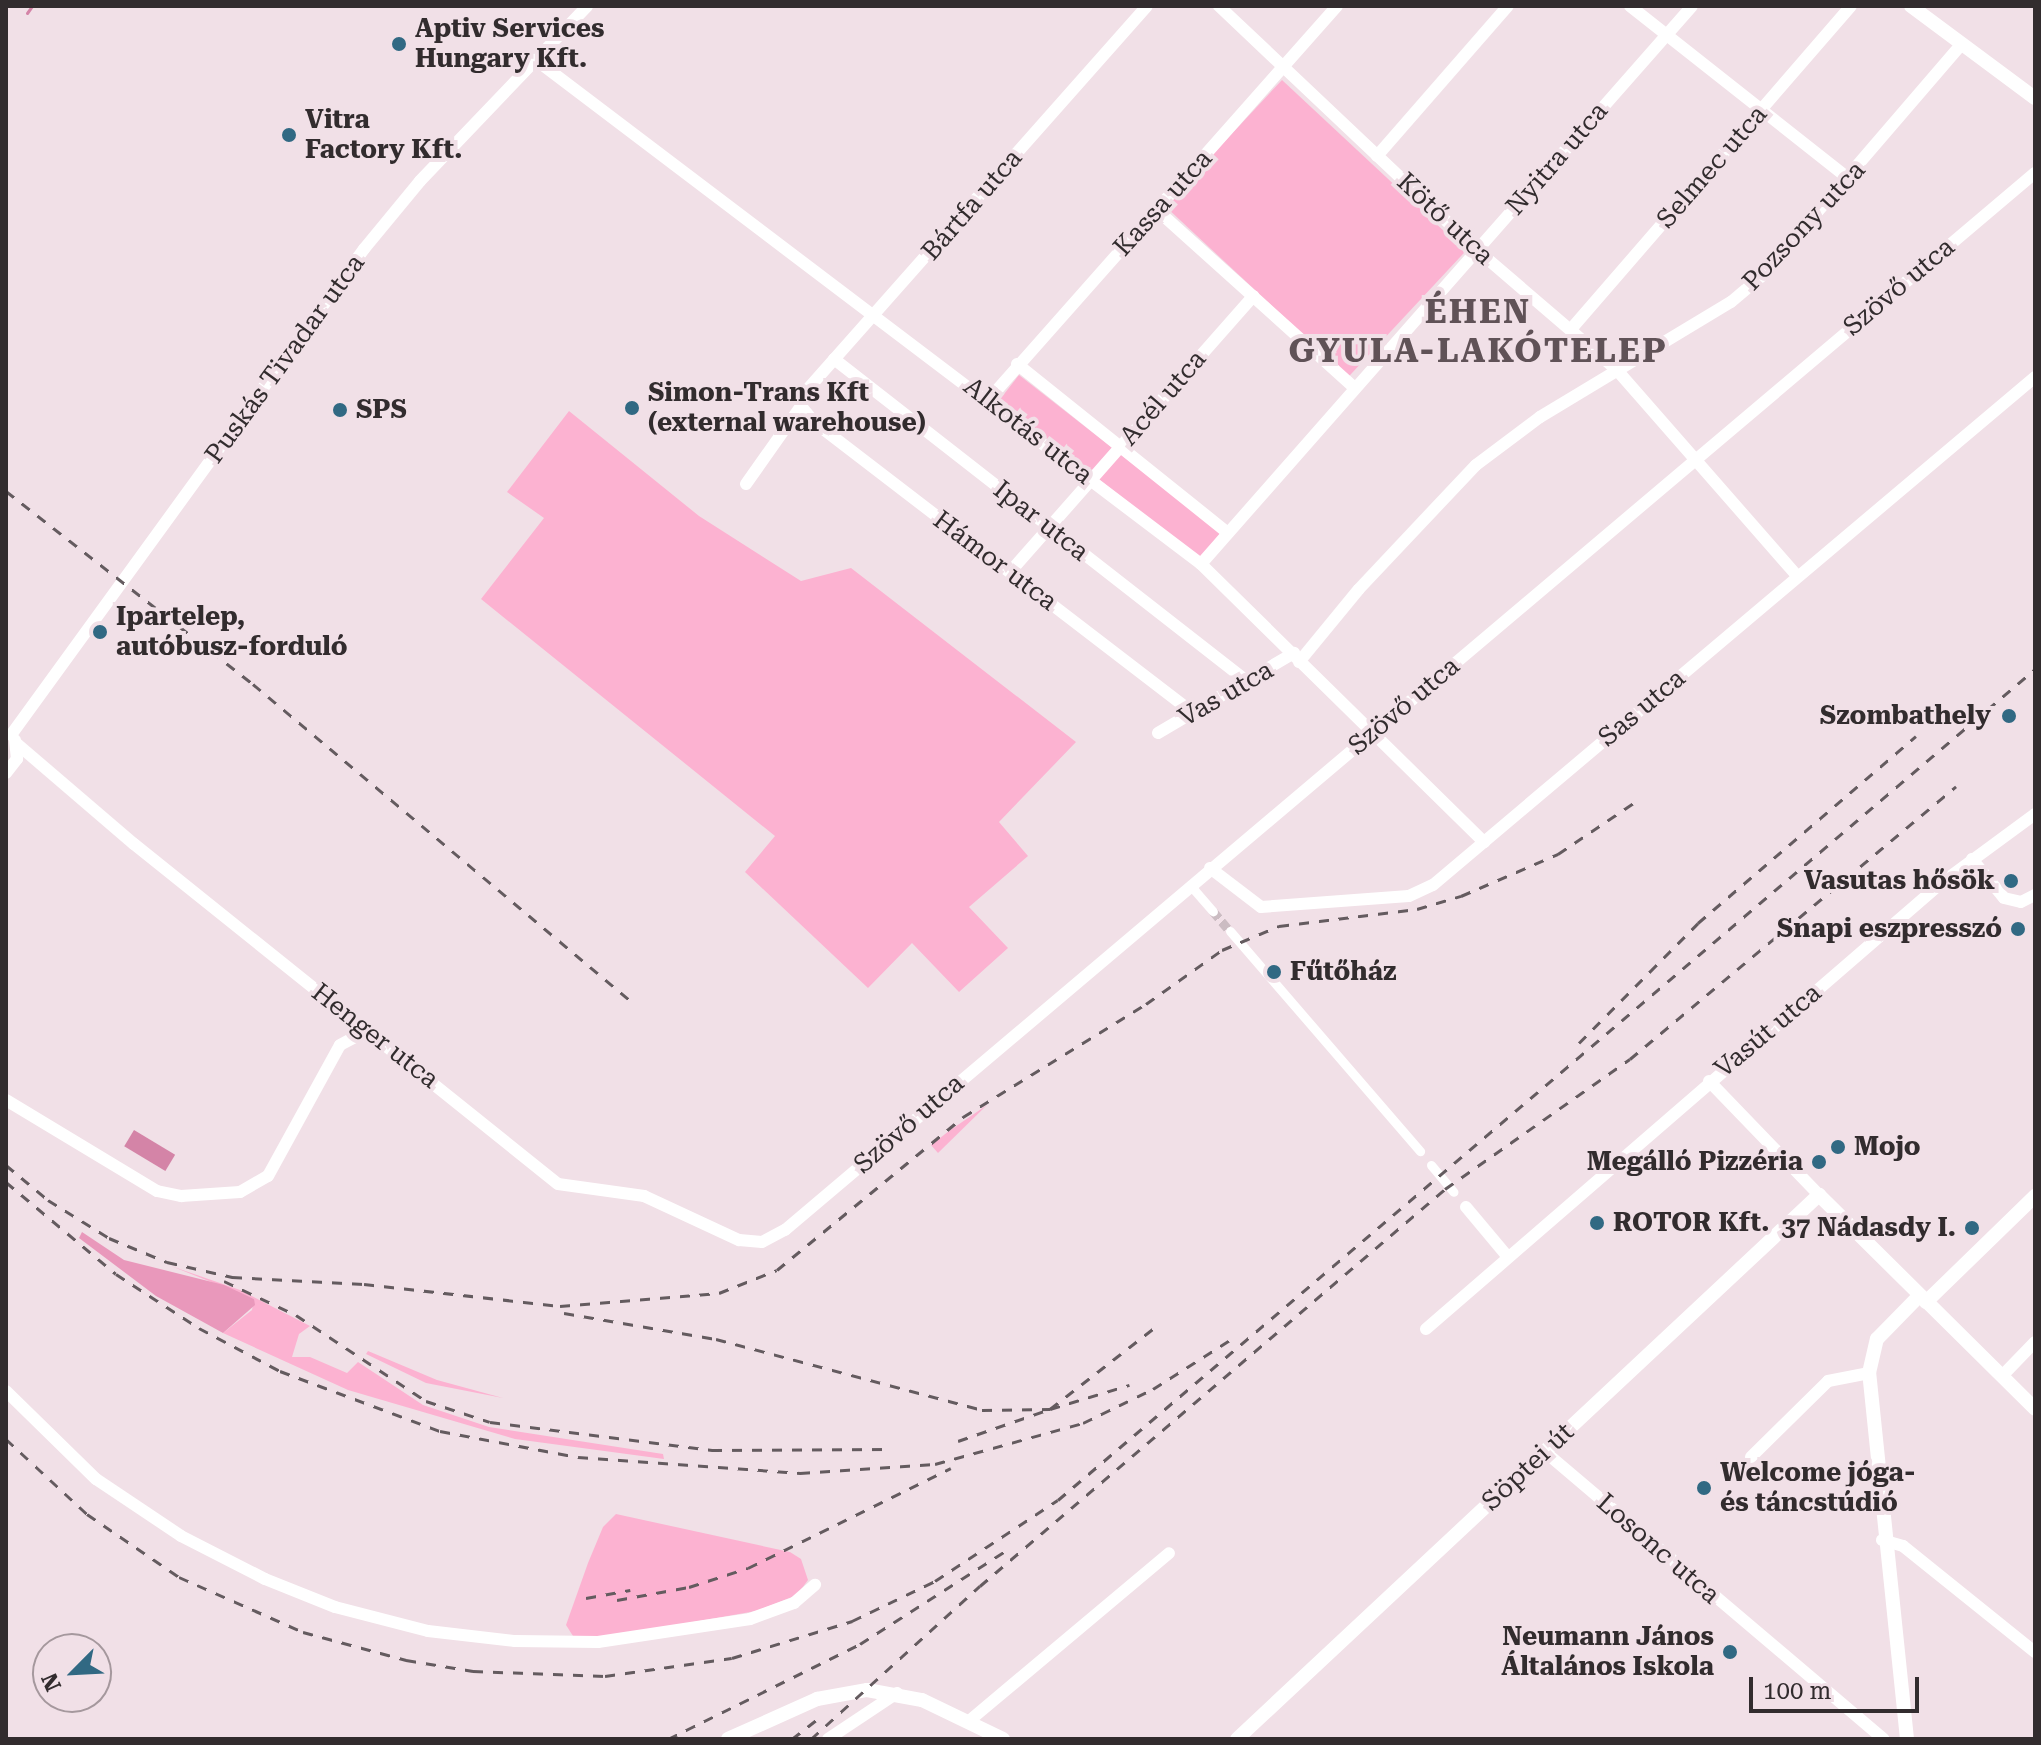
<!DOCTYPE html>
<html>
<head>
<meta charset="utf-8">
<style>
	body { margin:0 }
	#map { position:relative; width:2041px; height:1745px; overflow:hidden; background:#f1e0e7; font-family:"Roboto Serif",serif }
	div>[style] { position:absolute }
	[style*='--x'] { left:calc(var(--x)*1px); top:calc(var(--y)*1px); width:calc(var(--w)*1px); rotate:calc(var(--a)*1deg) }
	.green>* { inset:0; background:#fcb2d1; transform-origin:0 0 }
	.forest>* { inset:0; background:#e998bb }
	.water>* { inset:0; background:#d484a7; transform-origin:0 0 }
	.stream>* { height:3px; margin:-1.5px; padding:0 1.5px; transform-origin:1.5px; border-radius:1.5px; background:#d484a7 }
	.pedestrian-tunnel>* { height:9px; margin-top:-4.5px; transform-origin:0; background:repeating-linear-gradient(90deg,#cbbcc2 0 9px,transparent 0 13.5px) }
	.pedestrian>* { height:9px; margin:-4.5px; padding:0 4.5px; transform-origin:4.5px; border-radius:4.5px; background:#fff }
	.minor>* { height:12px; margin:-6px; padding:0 6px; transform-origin:6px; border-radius:6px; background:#fff }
	.tertiary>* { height:14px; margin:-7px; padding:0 7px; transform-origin:7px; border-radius:7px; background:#fff }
	.rail>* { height:3px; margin-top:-1.5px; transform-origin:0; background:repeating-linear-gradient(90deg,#645b5f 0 10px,transparent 0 20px) }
	.dots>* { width:22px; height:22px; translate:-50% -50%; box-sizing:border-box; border:4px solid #f1e0e7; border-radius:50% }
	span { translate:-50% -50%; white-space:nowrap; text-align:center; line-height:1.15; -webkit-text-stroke:8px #f1e0e7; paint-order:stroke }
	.poi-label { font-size:26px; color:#322c2e; font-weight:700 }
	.left { translate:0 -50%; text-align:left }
	.right { translate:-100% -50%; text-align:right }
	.street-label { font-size:26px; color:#322c2e }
	.district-label { font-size:34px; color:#605257; font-weight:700; letter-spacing:2px }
	.frame { position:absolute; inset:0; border:8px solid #322c2e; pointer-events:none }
	.north { position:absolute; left:32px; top:1633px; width:80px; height:80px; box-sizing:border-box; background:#f1e0e7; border:2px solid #a5989d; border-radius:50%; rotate:246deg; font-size:22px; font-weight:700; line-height:32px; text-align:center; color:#322c2e }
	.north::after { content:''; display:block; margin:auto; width:28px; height:36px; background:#316983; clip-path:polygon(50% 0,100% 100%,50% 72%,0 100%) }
	.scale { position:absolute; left:1749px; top:1677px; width:170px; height:36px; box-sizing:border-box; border:4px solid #322c2e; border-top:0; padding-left:10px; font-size:24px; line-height:28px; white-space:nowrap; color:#322c2e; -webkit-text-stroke:6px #f1e0e7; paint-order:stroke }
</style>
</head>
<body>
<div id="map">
	<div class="green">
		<i style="left:1282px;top:80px;width:251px;height:172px;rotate:43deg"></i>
		<i style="left:1019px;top:375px;width:256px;height:33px;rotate:38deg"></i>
		<i style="clip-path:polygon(569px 411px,699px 516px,801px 581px,851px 568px,1076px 742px,999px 822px,1028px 856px,969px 907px,1008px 948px,959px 992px,912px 943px,868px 988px,745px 872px,775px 836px,481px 599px,544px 518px,507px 492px)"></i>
		<i style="clip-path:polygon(987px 1105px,938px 1153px,931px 1145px,949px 1131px)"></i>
		<i style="clip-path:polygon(171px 1266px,240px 1290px,310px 1326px,299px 1334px,292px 1357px,310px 1357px,347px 1373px,358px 1362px,423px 1405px,489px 1427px,663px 1454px,664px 1459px,515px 1439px,348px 1390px,223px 1333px,252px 1310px,254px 1299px)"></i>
		<i style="clip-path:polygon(368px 1351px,437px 1380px,503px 1398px,426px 1383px,366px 1354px)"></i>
		<i style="clip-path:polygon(616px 1514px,790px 1552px,801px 1559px,808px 1580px,797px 1595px,756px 1611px,608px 1637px,573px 1636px,566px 1625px,588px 1563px,603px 1527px)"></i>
	</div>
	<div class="forest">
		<i style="clip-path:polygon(82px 1232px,124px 1260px,224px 1285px,254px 1299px,255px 1305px,223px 1333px,156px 1296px,79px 1238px)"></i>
	</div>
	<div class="water">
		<i style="left:134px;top:1130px;width:48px;height:19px;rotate:31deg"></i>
	</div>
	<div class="stream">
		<i style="--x:27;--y:13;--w:9;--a:-54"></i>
	</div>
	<div class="pedestrian-tunnel">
		<i style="--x:1213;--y:911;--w:26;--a:50"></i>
	</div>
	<div class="pedestrian">
		<i style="--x:1190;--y:885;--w:35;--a:49"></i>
		<i style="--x:1230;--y:931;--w:291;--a:49.2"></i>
		<i style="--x:1431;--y:1165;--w:35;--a:50"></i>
	</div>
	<div class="minor">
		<i style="--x:1219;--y:6;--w:355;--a:43.4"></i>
		<i style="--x:1477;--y:250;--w:183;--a:40.6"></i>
		<i style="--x:1616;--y:369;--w:275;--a:48.8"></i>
		<i style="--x:1630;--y:6;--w:280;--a:38.3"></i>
		<i style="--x:536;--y:60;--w:834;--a:37.16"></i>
		<i style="--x:1201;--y:564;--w:397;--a:44.5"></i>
		<i style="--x:1377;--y:156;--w:199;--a:-48.9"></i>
		<i style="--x:1157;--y:210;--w:266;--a:42"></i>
		<i style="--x:1572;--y:328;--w:426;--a:-49.1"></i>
		<i style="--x:834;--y:359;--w:525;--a:37.96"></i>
		<i style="--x:1017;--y:364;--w:270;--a:38.7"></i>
		<i style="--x:989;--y:399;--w:525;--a:-48.48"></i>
		<i style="--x:801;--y:406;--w:21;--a:51"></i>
		<i style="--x:814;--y:422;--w:478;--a:37.5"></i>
		<i style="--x:746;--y:484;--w:95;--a:-54.8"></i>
		<i style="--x:801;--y:406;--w:16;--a:-72"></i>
		<i style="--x:806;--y:391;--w:514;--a:-48.47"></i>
		<i style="--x:1201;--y:564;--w:743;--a:-48.65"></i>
		<i style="--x:1010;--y:572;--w:368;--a:-48.6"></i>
		<i style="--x:1299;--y:662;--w:94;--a:-50.6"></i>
		<i style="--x:1359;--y:589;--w:170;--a:-46.7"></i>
		<i style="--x:1476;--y:465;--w:80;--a:-36.9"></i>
		<i style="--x:1540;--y:417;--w:223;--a:-31.1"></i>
		<i style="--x:1731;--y:302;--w:42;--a:-40.2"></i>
		<i style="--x:1763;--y:275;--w:305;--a:-49.3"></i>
		<i style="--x:1158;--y:733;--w:158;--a:-30.5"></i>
		<i style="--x:11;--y:735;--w:601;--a:-54.01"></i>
		<i style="--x:364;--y:249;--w:88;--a:-50.5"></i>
		<i style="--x:420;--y:181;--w:242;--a:-46.3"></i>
		<i style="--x:16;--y:743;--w:155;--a:40.6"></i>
		<i style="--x:134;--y:844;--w:543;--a:38.73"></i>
		<i style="--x:558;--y:1184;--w:87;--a:7.9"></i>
		<i style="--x:644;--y:1196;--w:105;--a:24.9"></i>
		<i style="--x:739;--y:1240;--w:23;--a:5"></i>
		<i style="--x:762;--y:1242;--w:26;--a:-28"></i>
		<i style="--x:785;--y:1230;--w:1637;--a:-40.22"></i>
		<i style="--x:6;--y:773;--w:18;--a:-52"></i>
		<i style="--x:17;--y:759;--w:19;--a:-96"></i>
		<i style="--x:1972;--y:859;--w:50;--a:50.6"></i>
		<i style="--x:2004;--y:898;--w:17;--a:13"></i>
		<i style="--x:2021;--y:902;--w:16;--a:-27"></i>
		<i style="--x:1210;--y:868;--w:64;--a:37.4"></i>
		<i style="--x:1261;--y:907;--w:148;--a:-4.3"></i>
		<i style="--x:1409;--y:896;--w:26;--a:-25"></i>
		<i style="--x:1433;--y:885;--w:788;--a:-40.16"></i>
		<i style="--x:1709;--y:1081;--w:158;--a:46"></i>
		<i style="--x:6;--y:1100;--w:176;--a:31.1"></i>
		<i style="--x:157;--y:1191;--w:25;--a:12"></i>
		<i style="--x:181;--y:1196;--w:59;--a:-3.9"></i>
		<i style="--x:240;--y:1192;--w:32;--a:-30"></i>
		<i style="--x:268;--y:1176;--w:149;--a:-61.2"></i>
		<i style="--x:340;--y:1045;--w:21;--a:-28"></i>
		<i style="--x:359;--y:1035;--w:17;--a:7"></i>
		<i style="--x:1466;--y:1207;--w:65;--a:50"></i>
		<i style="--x:1426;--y:1329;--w:680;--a:-40.88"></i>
		<i style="--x:1940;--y:884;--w:118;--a:-36.4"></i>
		<i style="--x:2002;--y:1376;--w:47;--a:-45.9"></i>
		<i style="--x:6;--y:1391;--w:126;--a:44.4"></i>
		<i style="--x:96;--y:1479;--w:102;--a:33.8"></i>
		<i style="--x:181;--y:1536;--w:94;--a:27.1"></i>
		<i style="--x:265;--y:1579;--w:75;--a:21.8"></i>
		<i style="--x:335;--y:1607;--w:96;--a:14.5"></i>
		<i style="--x:428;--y:1631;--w:88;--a:6.6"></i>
		<i style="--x:515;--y:1641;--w:83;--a:0.7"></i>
		<i style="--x:598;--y:1642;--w:154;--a:-8.6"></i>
		<i style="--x:750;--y:1619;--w:47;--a:-20"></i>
		<i style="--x:794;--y:1603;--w:28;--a:-41"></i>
		<i style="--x:1544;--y:1451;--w:445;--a:40.3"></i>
		<i style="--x:1751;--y:1457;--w:108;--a:-44.6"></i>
		<i style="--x:1828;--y:1381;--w:42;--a:-11"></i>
		<i style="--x:1882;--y:1540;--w:22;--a:16"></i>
		<i style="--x:1903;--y:1546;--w:169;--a:38.8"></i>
		<i style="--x:969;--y:1721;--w:261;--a:-40"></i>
		<i style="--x:828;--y:1739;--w:83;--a:-33.7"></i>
	</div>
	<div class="tertiary">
		<i style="--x:1911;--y:6;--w:154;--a:36.6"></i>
		<i style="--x:1926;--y:1302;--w:152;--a:-44.2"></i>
		<i style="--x:728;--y:1739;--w:98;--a:-24.2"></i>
		<i style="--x:817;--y:1699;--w:51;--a:-10.2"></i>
		<i style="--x:867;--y:1690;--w:56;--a:10.3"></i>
		<i style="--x:922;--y:1700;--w:90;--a:25.7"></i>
		<i style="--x:1237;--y:1739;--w:797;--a:-43.07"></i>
		<i style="--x:1819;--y:1195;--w:304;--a:44.7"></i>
		<i style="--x:1907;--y:1739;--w:368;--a:-95.9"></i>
		<i style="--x:1869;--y:1373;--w:35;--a:-77"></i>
		<i style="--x:1877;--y:1339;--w:60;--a:-45.7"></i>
	</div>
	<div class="rail">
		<i style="--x:6;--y:491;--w:313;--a:38"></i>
		<i style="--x:253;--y:684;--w:491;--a:40"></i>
		<i style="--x:1579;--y:1043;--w:169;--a:-45.2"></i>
		<i style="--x:1698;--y:923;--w:287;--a:-40.6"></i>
		<i style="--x:6;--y:1165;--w:55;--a:39.8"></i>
		<i style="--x:48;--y:1200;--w:72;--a:31.9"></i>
		<i style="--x:109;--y:1238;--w:63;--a:22.5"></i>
		<i style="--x:167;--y:1262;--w:67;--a:13"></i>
		<i style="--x:232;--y:1277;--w:132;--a:3"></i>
		<i style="--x:364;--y:1284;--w:197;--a:6.4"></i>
		<i style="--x:560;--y:1306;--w:160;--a:-4.7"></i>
		<i style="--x:719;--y:1293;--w:62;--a:-21.6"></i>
		<i style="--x:777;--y:1270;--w:241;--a:-39.4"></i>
		<i style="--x:963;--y:1117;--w:215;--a:-31.7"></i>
		<i style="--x:1146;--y:1004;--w:93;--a:-35.4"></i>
		<i style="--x:1222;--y:950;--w:62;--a:-22.8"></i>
		<i style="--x:1279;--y:926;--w:139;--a:-7"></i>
		<i style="--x:1417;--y:909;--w:46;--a:-16.5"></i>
		<i style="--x:1461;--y:896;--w:106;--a:-23.4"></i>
		<i style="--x:1558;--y:854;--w:93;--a:-34"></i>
		<i style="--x:6;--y:1182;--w:143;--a:39.9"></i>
		<i style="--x:116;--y:1274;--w:99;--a:33"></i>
		<i style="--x:199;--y:1328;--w:92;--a:28"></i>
		<i style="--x:280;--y:1371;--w:171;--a:20.6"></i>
		<i style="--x:440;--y:1431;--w:140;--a:10.7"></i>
		<i style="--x:578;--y:1457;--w:223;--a:4.1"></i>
		<i style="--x:800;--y:1473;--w:135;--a:-3.8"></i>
		<i style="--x:935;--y:1464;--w:154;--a:-15.5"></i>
		<i style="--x:1083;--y:1423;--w:78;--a:-25.9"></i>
		<i style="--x:1153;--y:1389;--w:95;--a:-32.5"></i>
		<i style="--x:224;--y:1281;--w:80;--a:25.3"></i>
		<i style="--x:296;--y:1315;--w:156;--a:33.5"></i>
		<i style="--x:426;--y:1401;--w:67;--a:18.2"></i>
		<i style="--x:490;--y:1422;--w:224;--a:7.2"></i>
		<i style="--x:712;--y:1450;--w:178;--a:-0.3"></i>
		<i style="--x:564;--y:1313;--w:154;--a:9.7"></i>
		<i style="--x:716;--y:1339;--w:275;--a:14.9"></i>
		<i style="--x:982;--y:1410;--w:68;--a:-0.8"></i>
		<i style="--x:1050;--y:1409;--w:83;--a:-16.9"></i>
		<i style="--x:6;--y:1439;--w:110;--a:42.8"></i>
		<i style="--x:87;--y:1514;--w:112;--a:34.4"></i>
		<i style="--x:179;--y:1577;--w:136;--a:23.9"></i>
		<i style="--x:303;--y:1632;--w:107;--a:15.2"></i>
		<i style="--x:406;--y:1660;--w:68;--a:9.3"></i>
		<i style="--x:473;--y:1671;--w:132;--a:2.2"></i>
		<i style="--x:605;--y:1676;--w:128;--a:-8.1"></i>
		<i style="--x:732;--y:1658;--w:126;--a:-17.1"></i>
		<i style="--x:852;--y:1621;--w:92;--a:-25.7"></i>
		<i style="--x:935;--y:1581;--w:147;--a:-33.4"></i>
		<i style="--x:1058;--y:1500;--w:1283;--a:-40.38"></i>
		<i style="--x:958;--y:1441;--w:97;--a:-19.2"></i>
		<i style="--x:1050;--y:1409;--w:138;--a:-37.9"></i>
		<i style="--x:586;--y:1598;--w:45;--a:-10.3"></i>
		<i style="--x:617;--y:1600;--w:73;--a:-10.2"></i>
		<i style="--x:689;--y:1587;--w:62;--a:-17.9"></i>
		<i style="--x:748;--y:1568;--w:226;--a:-26.2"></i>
		<i style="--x:668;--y:1739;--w:214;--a:-26.3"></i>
		<i style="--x:860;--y:1644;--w:174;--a:-32.6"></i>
		<i style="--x:792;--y:1739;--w:37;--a:-38"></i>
		<i style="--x:811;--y:1739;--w:228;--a:-42.2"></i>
		<i style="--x:980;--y:1586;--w:611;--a:-40.49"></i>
		<i style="--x:1445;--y:1189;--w:226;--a:-35.1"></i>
		<i style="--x:1630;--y:1059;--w:425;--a:-39.9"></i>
	</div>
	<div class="dots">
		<i style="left:399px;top:44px;background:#316983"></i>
		<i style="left:289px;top:135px;background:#316983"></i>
		<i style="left:632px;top:408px;background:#316983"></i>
		<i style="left:340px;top:410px;background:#316983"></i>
		<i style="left:100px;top:632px;background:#316983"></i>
		<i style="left:2009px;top:716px;background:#316983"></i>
		<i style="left:2011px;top:881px;background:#316983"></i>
		<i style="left:2018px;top:929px;background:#316983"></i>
		<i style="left:1274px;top:972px;background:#316983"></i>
		<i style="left:1838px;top:1147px;background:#316983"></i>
		<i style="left:1819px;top:1162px;background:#316983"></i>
		<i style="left:1597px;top:1223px;background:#316983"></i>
		<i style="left:1972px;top:1228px;background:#316983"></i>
		<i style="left:1704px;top:1488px;background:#316983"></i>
		<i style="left:1730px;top:1652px;background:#316983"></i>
	</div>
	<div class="poi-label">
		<span class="left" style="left:415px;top:44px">Aptiv Services<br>Hungary Kft.</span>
		<span class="left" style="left:305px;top:135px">Vitra<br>Factory Kft.</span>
		<span class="left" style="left:648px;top:408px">Simon-Trans Kft<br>(external warehouse)</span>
		<span class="left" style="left:356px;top:410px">SPS</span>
		<span class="left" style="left:116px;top:632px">Ipartelep,<br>autóbusz-forduló</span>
		<span class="right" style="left:1991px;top:716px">Szombathely</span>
		<span class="right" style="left:1995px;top:881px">Vasutas hősök</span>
		<span class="right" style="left:2002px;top:929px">Snapi eszpresszó</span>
		<span class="left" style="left:1290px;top:972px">Fűtőház</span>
		<span class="left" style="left:1854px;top:1147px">Mojo</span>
		<span class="right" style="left:1803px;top:1162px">Megálló Pizzéria</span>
		<span class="left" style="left:1613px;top:1223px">ROTOR Kft.</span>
		<span class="right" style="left:1956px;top:1228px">37 Nádasdy I.</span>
		<span class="left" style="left:1720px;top:1488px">Welcome jóga-<br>és táncstúdió</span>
		<span class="right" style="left:1714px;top:1652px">Neumann János<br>Általános Iskola</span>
	</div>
	<div class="street-label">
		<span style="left:1557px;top:159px;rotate:-49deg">Nyitra utca</span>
		<span style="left:1712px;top:167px;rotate:-49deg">Selmec utca</span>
		<span style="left:1163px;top:203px;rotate:-48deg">Kassa utca</span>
		<span style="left:972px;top:205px;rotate:-49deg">Bártfa utca</span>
		<span style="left:1445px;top:219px;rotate:43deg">Kötő utca</span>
		<span style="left:1804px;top:226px;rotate:-47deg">Pozsony utca</span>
		<span style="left:1899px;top:287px;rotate:-40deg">Szövő utca</span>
		<span style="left:285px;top:359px;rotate:-54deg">Puskás Tivadar utca</span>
		<span style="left:1163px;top:398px;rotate:-49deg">Acél utca</span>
		<span style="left:1028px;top:431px;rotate:38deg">Alkotás utca</span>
		<span style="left:1041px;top:521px;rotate:38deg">Ipar utca</span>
		<span style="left:995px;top:561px;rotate:37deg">Hámor utca</span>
		<span style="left:1226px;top:694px;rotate:-30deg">Vas utca</span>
		<span style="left:1404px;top:706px;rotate:-40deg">Szövő utca</span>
		<span style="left:1642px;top:708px;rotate:-40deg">Sas utca</span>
		<span style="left:1768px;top:1031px;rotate:-40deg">Vasút utca</span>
		<span style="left:375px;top:1036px;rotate:38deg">Henger utca</span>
		<span style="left:909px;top:1124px;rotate:-41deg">Szövő utca</span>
		<span style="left:1528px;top:1467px;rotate:-43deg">Söptei út</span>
		<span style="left:1658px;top:1549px;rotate:41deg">Losonc utca</span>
	</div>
	<div class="district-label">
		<span style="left:1478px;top:331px">ÉHEN<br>GYULA-LAKÓTELEP</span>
	</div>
	<div class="frame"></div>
	<div class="north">N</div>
	<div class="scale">100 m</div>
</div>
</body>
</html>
